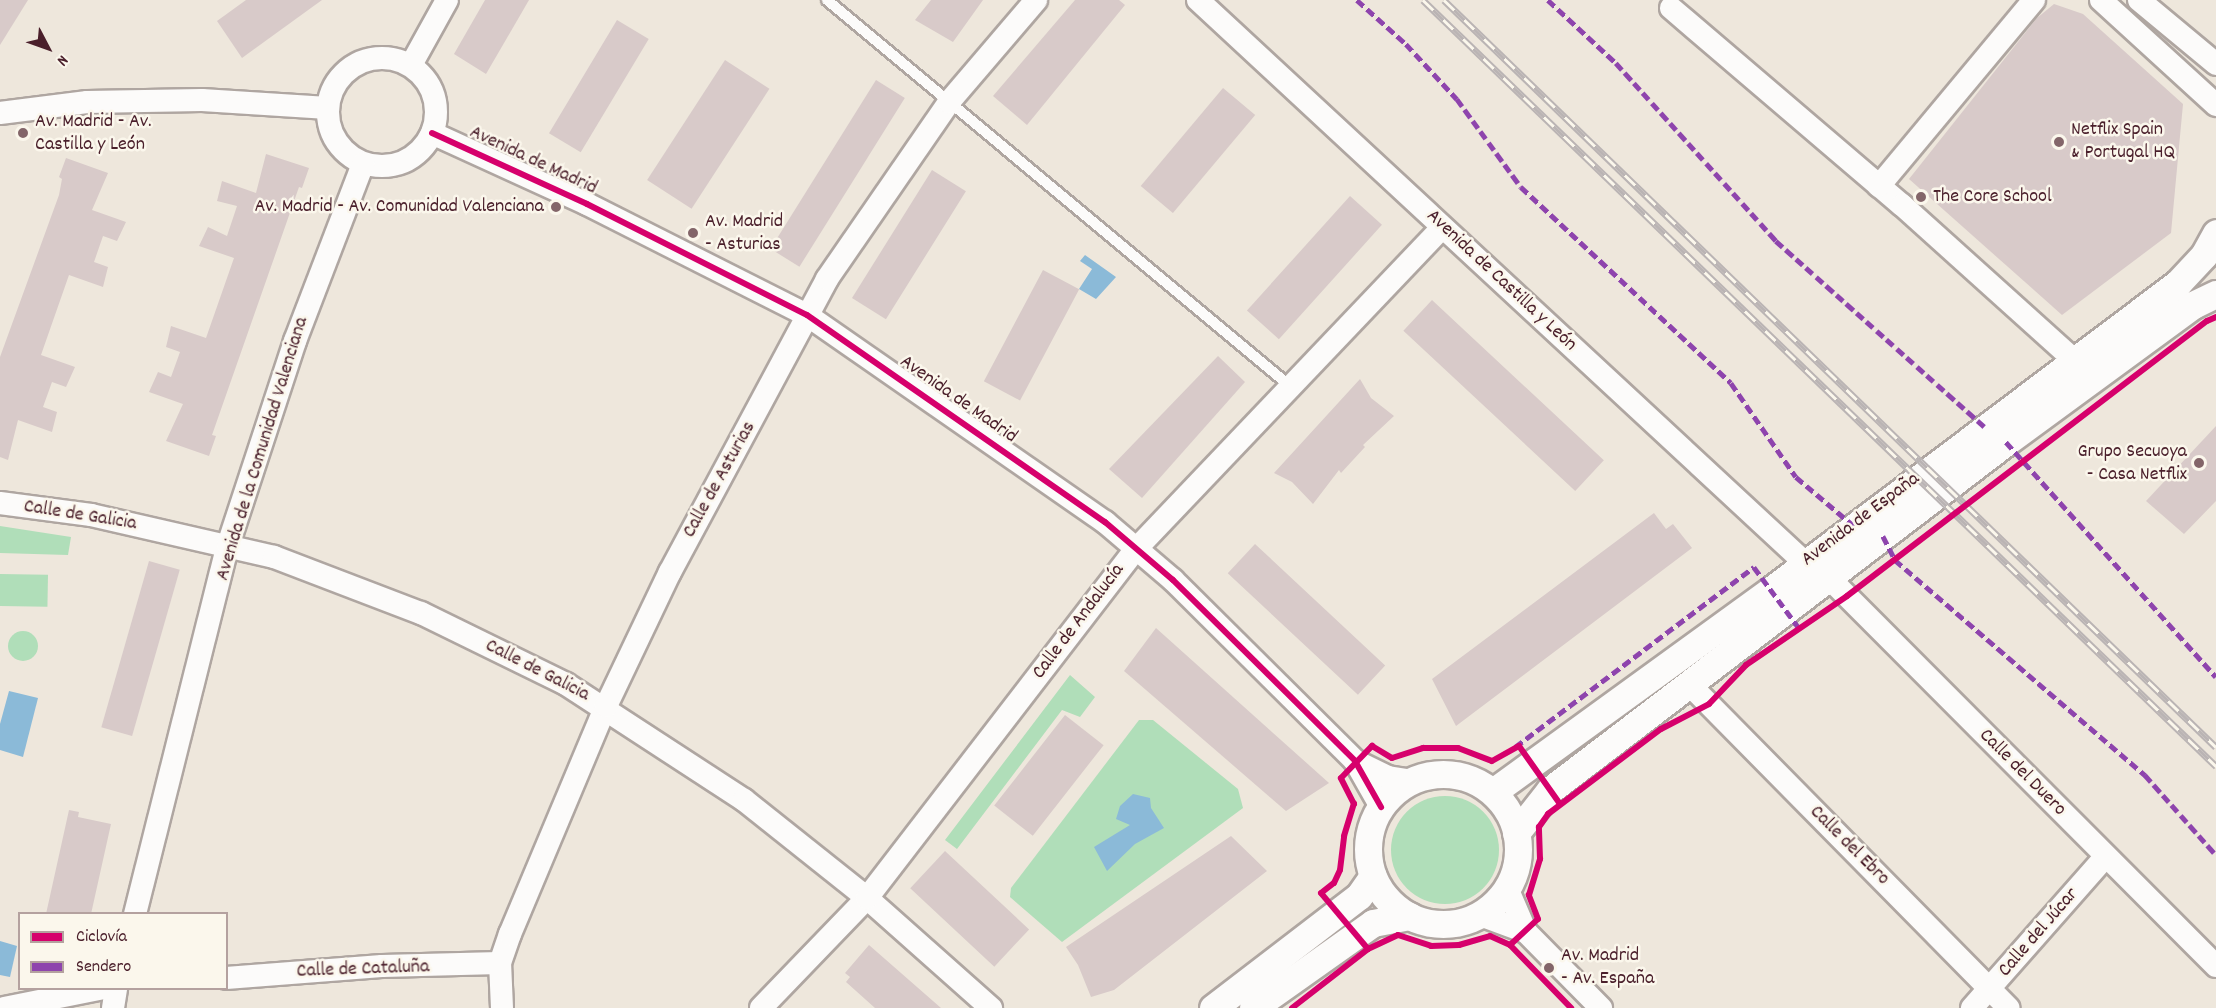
<!DOCTYPE html>
<html>
<head>
<meta charset="utf-8">
<style>
	body { margin:0 }
	#map { position:relative; width:2216px; height:1008px; overflow:hidden; background:#eee7dc; font-family:Dekko,sans-serif }
	div>[style] { position:absolute }
	[style*='--x'] { left:calc(var(--x)*1px); top:calc(var(--y)*1px); width:calc(var(--w)*1px); rotate:calc(var(--a)*1deg) }
	.green>* { inset:0; background:#b0deb9; transform-origin:0 0 }
	.round { border-radius:50% }
	.water>* { inset:0; background:#8bbad8 }
	.building>* { inset:0; background:#d8cac9; transform-origin:0 0 }
	.roads { filter:drop-shadow(2px 0 #afa6a1) drop-shadow(-2px 0 #afa6a1) drop-shadow(0 2px #afa6a1) drop-shadow(0 -2px #afa6a1) }
	.service>* { height:10px; margin:-5px; padding:0 5px; transform-origin:5px; border-radius:5px; background:#fcfbfa }
	.minor>* { height:22px; margin:-11px; padding:0 11px; transform-origin:11px; border-radius:11px; background:#fcfbfa }
	.minor>.ring { margin:-11px; padding:0; box-sizing:content-box; background:none; border:22px solid #fcfbfa; border-radius:50% }
	.tertiary>* { height:27px; margin:-13.5px; padding:0 13.5px; transform-origin:13.5px; border-radius:13.5px; background:#fcfbfa }
	.tertiary>.ring { margin:-13.5px; padding:0; box-sizing:content-box; background:none; border:27px solid #fcfbfa; border-radius:50% }
	.rail>* { height:7px; margin-top:-3.5px; transform-origin:0; background:repeating-linear-gradient(90deg,#fbf7ec 0 14px,#bab4b4 0 28px); box-sizing:border-box; border-block:2px solid #bab4b4 }
	.quiet>* { height:4.5px; margin-top:-2.25px; transform-origin:0; background:repeating-linear-gradient(90deg,#8e44ad 0 9px,transparent 0 13.5px) }
	.cycleway>* { height:6px; margin:-3px; padding:0 3px; transform-origin:3px; border-radius:3px; background:#d6006c }
	.dots>* { width:16px; height:16px; translate:-50% -50%; box-sizing:border-box; border:3px solid #fbf7ec; border-radius:50% }
	span { translate:-50% -50%; white-space:nowrap; text-align:center; line-height:1.15; -webkit-text-stroke:5px #fbf7ec; paint-order:stroke }
	.poi-label { font-size:20px; color:#4a1f2b }
	.left { translate:0 -50%; text-align:left }
	.right { translate:-100% -50%; text-align:right }
	.street-label { font-size:20px; color:#4a1f2b }
	.legend { position:absolute; left:18px; top:912px; width:210px; height:78px; box-sizing:border-box; background:#fbf7ec; border:2px solid #b4a19f; margin:0; padding:8px 10px; list-style:none; font-size:18px; color:#4a1f2b }
	.legend li { display:flex; align-items:center; gap:12px; height:30px }
	.legend b { width:30px; border:2px solid #b4a19f }
	.north { position:absolute; left:18px; top:18px; width:60px; height:60px; -webkit-text-stroke:4px #fbf7ec; paint-order:stroke; rotate:131deg; font-size:16px; font-weight:700; line-height:24px; text-align:center; color:#4a1f2b }
	.north::after { content:''; display:block; margin:auto; width:21px; height:27px; background:#4a1f2b; clip-path:polygon(50% 0,100% 100%,50% 72%,0 100%) }
</style>
</head>
<body>
<div id="map">
	<div class="green">
		<i style="clip-path:polygon(0 526px,71px 537px,68px 555px,0 553px)"></i>
		<i style="left:0;top:574px;width:48px;height:32px;rotate:1deg"></i>
		<i class="round" style="left:8px;top:631px;width:30px;height:30px"></i>
		<i style="clip-path:polygon(1070px 675px,1095px 697px,1080px 717px,1062px 710px,957px 849px,945px 840px)"></i>
		<i style="clip-path:polygon(1139px 720px,1153px 720px,1238px 789px,1243px 808px,1062px 942px,1010px 897px,1011px 888px)"></i>
		<i class="round" style="left:1391px;top:796px;width:108px;height:108px"></i>
	</div>
	<div class="water">
		<i style="clip-path:polygon(1085px 255px,1116px 277px,1096px 299px,1079px 289px,1092px 269px,1080px 261px)"></i>
		<i style="clip-path:polygon(9px 691px,38px 698px,23px 757px,0 750px,0 724px)"></i>
		<i style="clip-path:polygon(1133px 794px,1150px 798px,1151px 808px,1164px 828px,1135px 844px,1107px 871px,1094px 847px,1130px 825px,1116px 819px,1120px 806px)"></i>
		<i style="clip-path:polygon(0 941px,17px 946px,10px 977px,0 975px)"></i>
	</div>
	<div class="building">
		<i style="clip-path:polygon(0 0,28px 0,0 45px)"></i>
		<i style="clip-path:polygon(246px 0,322px 0,242px 58px,217px 21px)"></i>
		<i style="clip-path:polygon(485px 0,529px 0,486px 74px,454px 54px)"></i>
		<i style="clip-path:polygon(931px 0,983px 0,953px 42px,915px 20px)"></i>
		<i style="clip-path:polygon(1075px 0,1119px 0,1125px 5px,1027px 125px,993px 96px)"></i>
		<i style="clip-path:polygon(2054px 4px,2083px 14px,2183px 104px,2171px 233px,2062px 315px,1909px 179px,2037px 18px)"></i>
		<i style="left:617px;top:20px;width:37px;height:132px;rotate:31deg"></i>
		<i style="left:725px;top:60px;width:53px;height:143px;rotate:33deg"></i>
		<i style="left:876px;top:80px;width:34px;height:199px;rotate:32deg"></i>
		<i style="left:1223px;top:88px;width:42px;height:128px;rotate:40deg"></i>
		<i style="clip-path:polygon(266px 154px,309px 168px,302px 188px,299px 187px,212px 435px,216px 436px,209px 456px,166px 441px,183px 404px,149px 392px,158px 372px,171px 377px,180px 352px,166px 347px,171px 326px,206px 338px,234px 258px,199px 246px,208px 227px,227px 236px,237px 206px,217px 201px,222px 181px,256px 193px)"></i>
		<i style="clip-path:polygon(66px 158px,108px 173px,92px 210px,126px 222px,117px 241px,103px 236px,94px 262px,108px 267px,103px 287px,69px 275px,41px 355px,75px 367px,66px 387px,52px 382px,43px 407px,57px 412px,52px 432px,18px 420px,8px 460px,0 457px,0 357px,59px 195px,62px 179px,59px 177px)"></i>
		<i style="left:932px;top:170px;width:40px;height:151px;rotate:32deg"></i>
		<i style="left:1350px;top:196px;width:43px;height:154px;rotate:42deg"></i>
		<i style="left:1043px;top:270px;width:41px;height:126px;rotate:28deg"></i>
		<i style="left:1432px;top:300px;width:235px;height:42px;rotate:43deg"></i>
		<i style="clip-path:polygon(1218px 356px,1245px 382px,1142px 498px,1109px 469px)"></i>
		<i style="clip-path:polygon(1360px 379px,1371px 398px,1394px 416px,1363px 445px,1365px 447px,1341px 473px,1339px 470px,1313px 504px,1292px 482px,1274px 473px)"></i>
		<i style="clip-path:polygon(2216px 426px,2216px 501px,2184px 534px,2146px 501px)"></i>
		<i style="clip-path:polygon(1654px 513px,1666px 529px,1673px 524px,1692px 548px,1456px 726px,1432px 679px)"></i>
		<i style="left:1255px;top:544px;width:178px;height:40px;rotate:43deg"></i>
		<i style="left:149px;top:561px;width:32px;height:173px;rotate:16deg"></i>
		<i style="clip-path:polygon(1156px 628px,1329px 783px,1286px 811px,1124px 671px)"></i>
		<i style="left:1065px;top:715px;width:49px;height:115px;rotate:38deg"></i>
		<i style="clip-path:polygon(69px 810px,79px 812px,78px 817px,111px 824px,91px 914px,46px 914px)"></i>
		<i style="clip-path:polygon(1231px 836px,1267px 871px,1114px 990px,1091px 997px,1078px 965px,1066px 947px)"></i>
		<i style="left:945px;top:851px;width:115px;height:51px;rotate:43deg"></i>
		<i style="clip-path:polygon(869px 945px,941px 1008px,875px 1008px,846px 982px,850px 977px,845px 973px)"></i>
	</div>
	<div class="roads">
		<div class="service">
			<i style="--x:827;--y:0;--w:603;--a:39.82"></i>
		</div>
		<div class="minor">
			<i style="--x:1198;--y:0;--w:826;--a:42.84"></i>
			<i style="--x:2101;--y:0;--w:156;--a:42.4"></i>
			<i style="--x:2139;--y:0;--w:100;--a:39.7"></i>
			<i style="--x:1671;--y:8;--w:304;--a:40.5"></i>
			<i style="--x:1902;--y:205;--w:232;--a:42"></i>
			<i class="ring" style="left:328px;top:58px;width:86px;height:86px"></i>
			<i style="--x:411;--y:65;--w:74;--a:-61"></i>
			<i style="--x:0;--y:113;--w:88;--a:-7.2"></i>
			<i style="--x:87;--y:102;--w:115;--a:-1"></i>
			<i style="--x:202;--y:100;--w:126;--a:3.6"></i>
			<i style="--x:432;--y:133;--w:170;--a:24.6"></i>
			<i style="--x:587;--y:204;--w:246;--a:26.8"></i>
			<i style="--x:807;--y:315;--w:363;--a:34.8"></i>
			<i style="--x:1105;--y:522;--w:89;--a:40.5"></i>
			<i style="--x:1173;--y:580;--w:257;--a:44.8"></i>
			<i style="--x:1355;--y:761;--w:53;--a:60.5"></i>
			<i style="--x:1879;--y:186;--w:242;--a:-50.2"></i>
			<i style="--x:0;--y:503;--w:92;--a:7.5"></i>
			<i style="--x:91;--y:515;--w:188;--a:12.9"></i>
			<i style="--x:274;--y:557;--w:157;--a:20.9"></i>
			<i style="--x:421;--y:613;--w:161;--a:26.1"></i>
			<i style="--x:566;--y:684;--w:212;--a:33.1"></i>
			<i style="--x:744;--y:800;--w:157;--a:38.5"></i>
			<i style="--x:867;--y:898;--w:166;--a:41.6"></i>
			<i style="--x:1829;--y:578;--w:548;--a:45.07"></i>
			<i style="--x:1689;--y:684;--w:455;--a:45.4"></i>
			<i style="--x:1355;--y:761;--w:37;--a:26"></i>
			<i style="--x:1388;--y:777;--w:24;--a:9"></i>
			<i style="--x:1508;--y:890;--w:46;--a:66.8"></i>
			<i style="--x:1526;--y:932;--w:107;--a:45.4"></i>
			<i style="--x:135;--y:914;--w:381;--a:-75.9"></i>
			<i style="--x:228;--y:545;--w:215;--a:-71.8"></i>
			<i style="--x:295;--y:341;--w:190;--a:-69"></i>
			<i style="--x:1480;--y:915;--w:49;--a:20.3"></i>
			<i style="--x:226;--y:978;--w:156;--a:-4.4"></i>
			<i style="--x:382;--y:966;--w:118;--a:-1.5"></i>
			<i style="--x:4;--y:1008;--w:102;--a:-11.3"></i>
			<i style="--x:113;--y:1008;--w:20;--a:-81"></i>
			<i style="--x:502;--y:1008;--w:45;--a:-92.5"></i>
			<i style="--x:500;--y:963;--w:31;--a:-71"></i>
			<i style="--x:510;--y:934;--w:247;--a:-67.2"></i>
			<i style="--x:606;--y:706;--w:148;--a:-64.5"></i>
			<i style="--x:670;--y:572;--w:332;--a:-61.8"></i>
			<i style="--x:827;--y:279;--w:215;--a:-55.4"></i>
			<i style="--x:949;--y:102;--w:134;--a:-49.5"></i>
			<i style="--x:761;--y:1008;--w:153;--a:-46.1"></i>
			<i style="--x:867;--y:898;--w:441;--a:-52.4"></i>
			<i style="--x:1136;--y:549;--w:443;--a:-46.4"></i>
			<i style="--x:1972;--y:1008;--w:201;--a:-48.6"></i>
		</div>
		<div class="tertiary">
			<i class="ring" style="left:1368px;top:774px;width:123px;height:123px"></i>
			<i style="--x:1493;--y:792;--w:344;--a:-36"></i>
			<i style="--x:1771;--y:590;--w:510;--a:-37.03"></i>
			<i style="--x:2178;--y:283;--w:38;--a:-47"></i>
			<i style="--x:2204;--y:255;--w:25;--a:-61"></i>
			<i style="--x:1516;--y:833;--w:55;--a:-51.7"></i>
			<i style="--x:1550;--y:790;--w:574;--a:-37.35"></i>
			<i style="--x:2006;--y:442;--w:232;--a:-36.2"></i>
			<i style="--x:2193;--y:305;--w:25;--a:-26"></i>
			<i style="--x:1213;--y:1008;--w:184;--a:-37.5"></i>
			<i style="--x:1359;--y:896;--w:24;--a:-55"></i>
			<i style="--x:1253;--y:1008;--w:147;--a:-35.3"></i>
			<i style="--x:1373;--y:923;--w:37;--a:-11"></i>
		</div>
	</div>
	<div class="rail">
		<i style="--x:1423;--y:0;--w:1103;--a:44.01"></i>
		<i style="--x:1444;--y:0;--w:1074;--a:44.06"></i>
	</div>
	<div class="quiet">
		<i style="--x:1357;--y:0;--w:66;--a:41.9"></i>
		<i style="--x:1406;--y:44;--w:75;--a:47.2"></i>
		<i style="--x:1457;--y:99;--w:109;--a:54"></i>
		<i style="--x:1521;--y:187;--w:287;--a:43"></i>
		<i style="--x:1731;--y:383;--w:114;--a:55.3"></i>
		<i style="--x:1796;--y:477;--w:76;--a:40.2"></i>
		<i style="--x:1548;--y:0;--w:93;--a:42.8"></i>
		<i style="--x:1616;--y:63;--w:239;--a:48"></i>
		<i style="--x:1776;--y:241;--w:280;--a:41.7"></i>
		<i style="--x:2006;--y:442;--w:315;--a:48.2"></i>
		<i style="--x:1883;--y:536;--w:27;--a:63"></i>
		<i style="--x:1895;--y:560;--w:330;--a:40.7"></i>
		<i style="--x:2145;--y:775;--w:107;--a:48.4"></i>
		<i style="--x:1515;--y:747;--w:299;--a:-37"></i>
		<i style="--x:1754;--y:567;--w:76;--a:53.6"></i>
	</div>
	<div class="cycleway">
		<i style="--x:432;--y:133;--w:170;--a:24.6"></i>
		<i style="--x:587;--y:204;--w:246;--a:26.8"></i>
		<i style="--x:807;--y:315;--w:363;--a:34.8"></i>
		<i style="--x:1105;--y:522;--w:89;--a:40.5"></i>
		<i style="--x:1173;--y:580;--w:257;--a:44.8"></i>
		<i style="--x:1355;--y:761;--w:53;--a:60.5"></i>
		<i style="--x:1510;--y:945;--w:88;--a:45.9"></i>
		<i style="--x:1368;--y:949;--w:73;--a:-130"></i>
		<i style="--x:1321;--y:893;--w:16;--a:-38"></i>
		<i style="--x:1334;--y:883;--w:14;--a:-65"></i>
		<i style="--x:1340;--y:870;--w:34;--a:-83"></i>
		<i style="--x:1344;--y:836;--w:34;--a:-73"></i>
		<i style="--x:1354;--y:804;--w:29;--a:-117"></i>
		<i style="--x:1341;--y:778;--w:45;--a:-45.9"></i>
		<i style="--x:1372;--y:746;--w:23;--a:31"></i>
		<i style="--x:1392;--y:758;--w:33;--a:-18"></i>
		<i style="--x:1423;--y:748;--w:35;--a:0"></i>
		<i style="--x:1458;--y:748;--w:36;--a:21"></i>
		<i style="--x:1492;--y:761;--w:31;--a:-29"></i>
		<i style="--x:1519;--y:746;--w:71;--a:54.7"></i>
		<i style="--x:1292;--y:1008;--w:96;--a:-37.8"></i>
		<i style="--x:1368;--y:949;--w:33;--a:-25"></i>
		<i style="--x:1398;--y:935;--w:35;--a:18"></i>
		<i style="--x:1431;--y:946;--w:28;--a:-2"></i>
		<i style="--x:1459;--y:945;--w:32;--a:-16"></i>
		<i style="--x:1490;--y:936;--w:22;--a:24"></i>
		<i style="--x:1510;--y:945;--w:38;--a:-43"></i>
		<i style="--x:1538;--y:919;--w:26;--a:-111"></i>
		<i style="--x:1529;--y:895;--w:38;--a:-73"></i>
		<i style="--x:1540;--y:859;--w:32;--a:-92"></i>
		<i style="--x:1539;--y:827;--w:16;--a:-55"></i>
		<i style="--x:1548;--y:814;--w:141;--a:-37"></i>
		<i style="--x:1661;--y:729;--w:54;--a:-27.5"></i>
		<i style="--x:1709;--y:704;--w:54;--a:-46.5"></i>
		<i style="--x:1746;--y:665;--w:122;--a:-34.3"></i>
		<i style="--x:1847;--y:596;--w:453;--a:-37.4"></i>
		<i style="--x:2207;--y:321;--w:10;--a:-24"></i>
	</div>
	<div class="dots">
		<i style="left:23px;top:133px;background:#836569"></i>
		<i style="left:2059px;top:142px;background:#836569"></i>
		<i style="left:1921px;top:197px;background:#836569"></i>
		<i style="left:556px;top:207px;background:#836569"></i>
		<i style="left:693px;top:233px;background:#836569"></i>
		<i style="left:2199px;top:463px;background:#836569"></i>
		<i style="left:1549px;top:968px;background:#836569"></i>
	</div>
	<div class="poi-label">
		<span class="left" style="left:35px;top:134px">Av. Madrid - Av.<br>Castilla y León</span>
		<span class="left" style="left:2071px;top:142px">Netflix Spain<br>&amp; Portugal HQ</span>
		<span class="left" style="left:1933px;top:197px">The Core School</span>
		<span class="right" style="left:544px;top:207px">Av. Madrid - Av. Comunidad Valenciana</span>
		<span class="left" style="left:705px;top:234px">Av. Madrid<br>- Asturias</span>
		<span class="right" style="left:2187px;top:464px">Grupo Secuoya<br>- Casa Netflix</span>
		<span class="left" style="left:1561px;top:968px">Av. Madrid<br>- Av. España</span>
	</div>
	<div class="street-label">
		<span style="left:533px;top:161px;rotate:25deg">Avenida de Madrid</span>
		<span style="left:1501px;top:281px;rotate:43deg">Avenida de Castilla y León</span>
		<span style="left:958px;top:400px;rotate:35deg">Avenida de Madrid</span>
		<span style="left:263px;top:449px;rotate:-73deg">Avenida de la Comunidad Valenciana</span>
		<span style="left:720px;top:480px;rotate:-61deg">Calle de Asturias</span>
		<span style="left:80px;top:516px;rotate:9deg">Calle de Galicia</span>
		<span style="left:1861px;top:520px;rotate:-37deg">Avenida de España</span>
		<span style="left:1079px;top:622px;rotate:-53deg">Calle de Andalucía</span>
		<span style="left:537px;top:671px;rotate:27deg">Calle de Galicia</span>
		<span style="left:2022px;top:773px;rotate:45deg">Calle del Duero</span>
		<span style="left:1849px;top:846px;rotate:45deg">Calle del Ebro</span>
		<span style="left:2039px;top:933px;rotate:-49deg">Calle del Júcar</span>
		<span style="left:363px;top:970px;rotate:-2deg">Calle de Cataluña</span>
	</div>
	<ul class="legend">
	<li><b style="height:8px;background:#d6006c"></b>Ciclovía</li>
	<li><b style="height:8px;background:#8e44ad"></b>Sendero</li>
	</ul>
	<div class="north">N</div>
</div>
</body>
</html>
